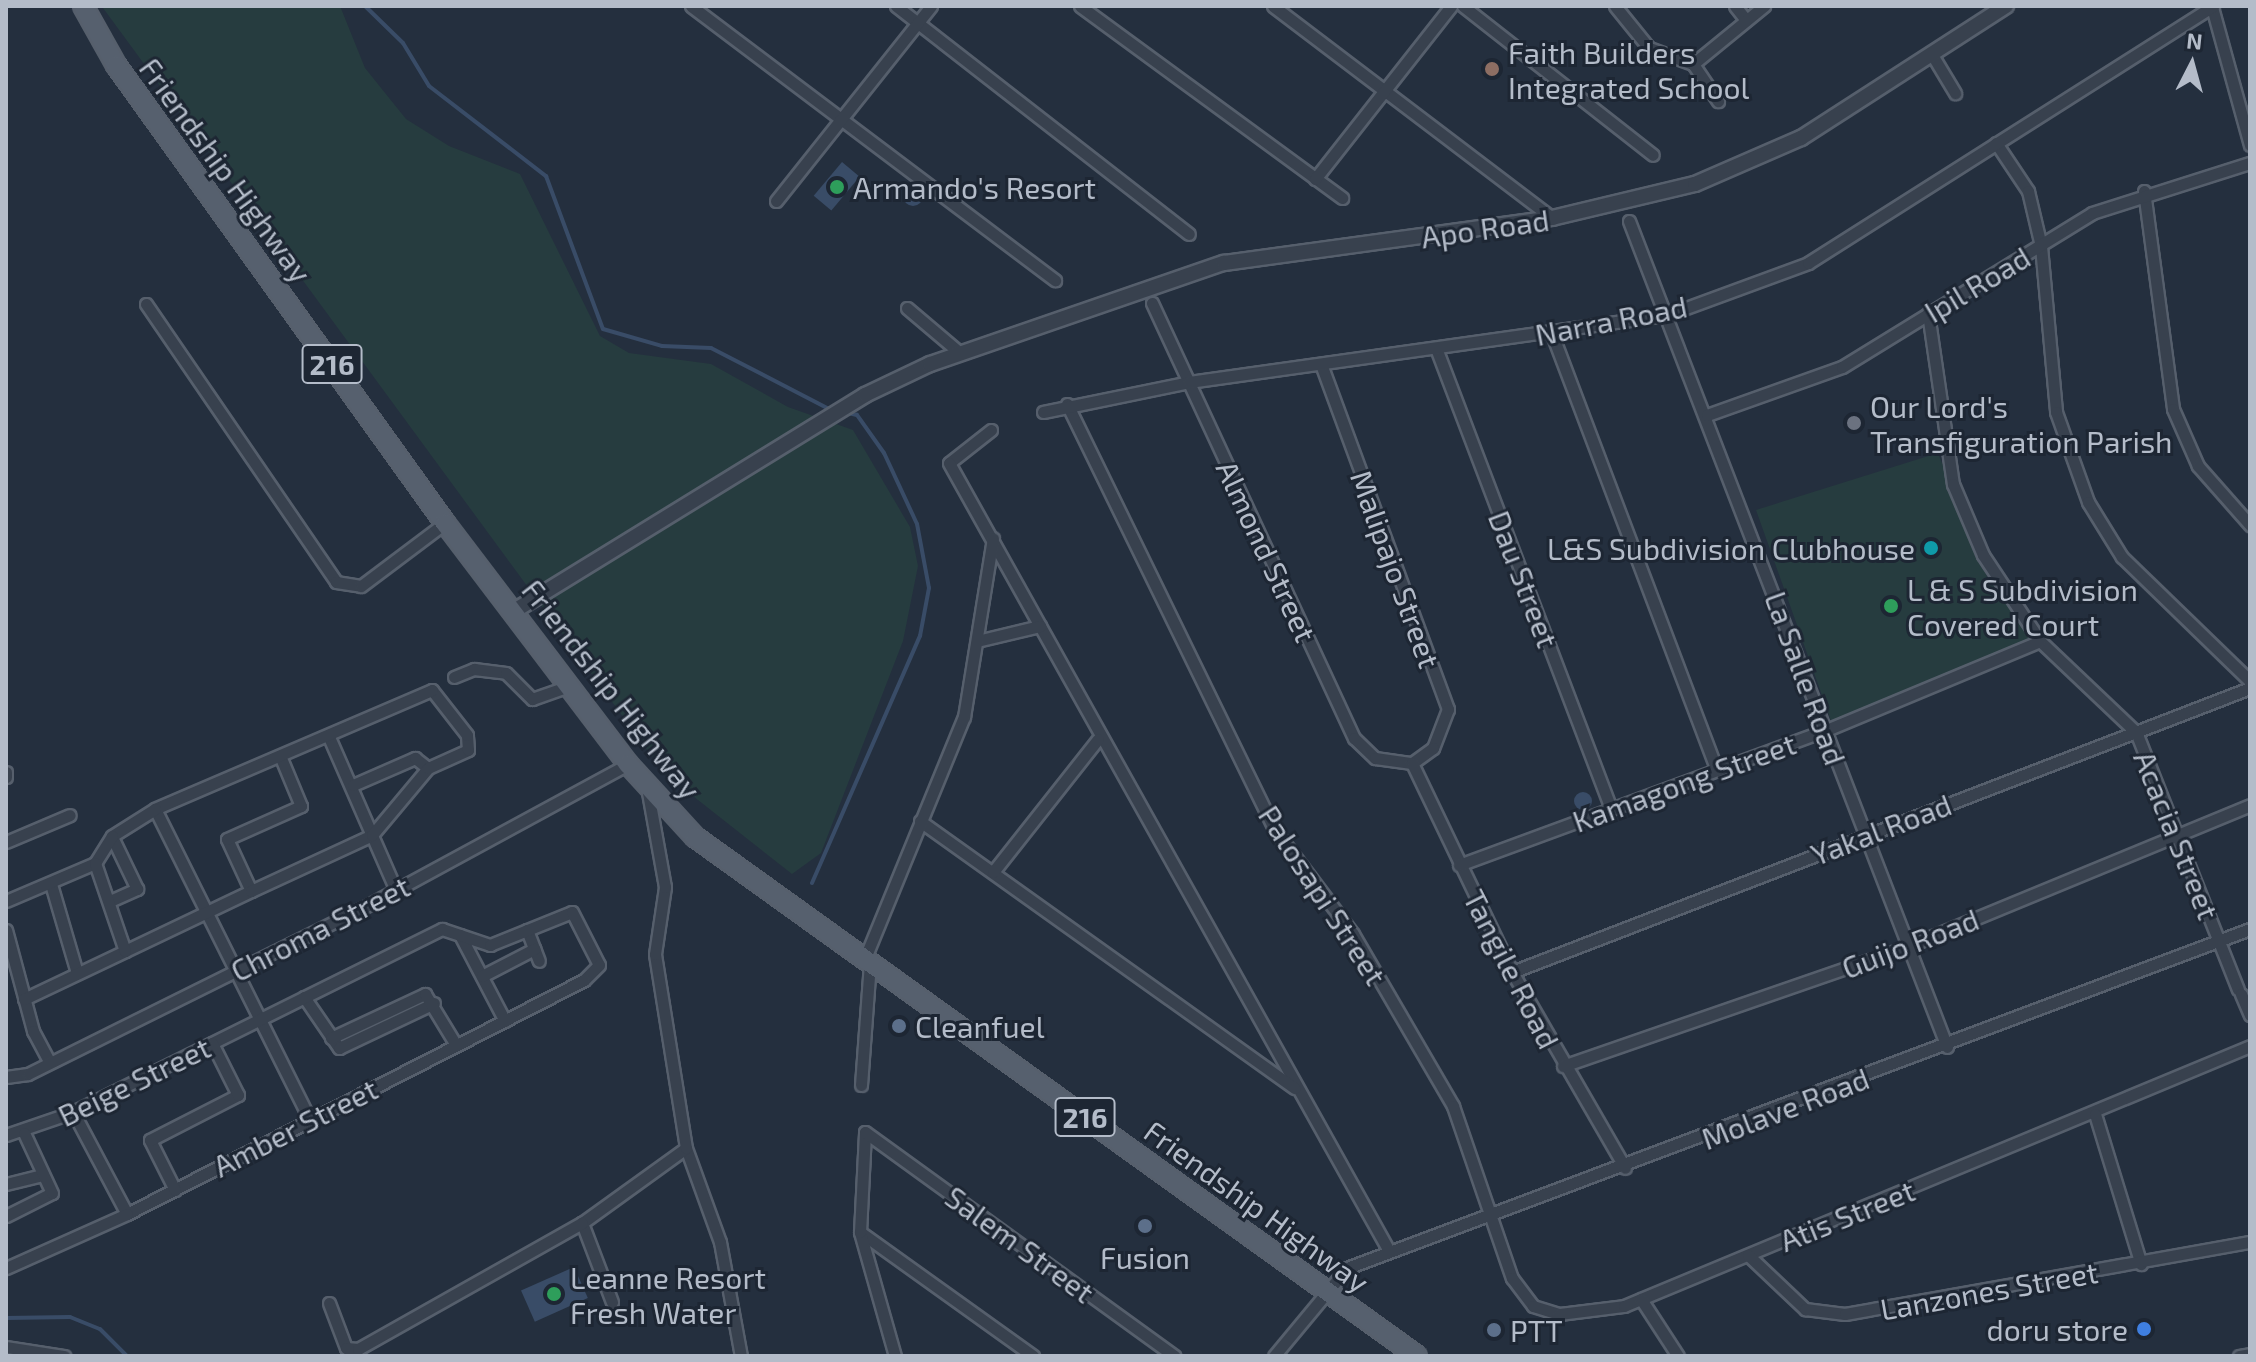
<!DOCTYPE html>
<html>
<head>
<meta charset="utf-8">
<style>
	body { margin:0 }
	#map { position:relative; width:2256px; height:1362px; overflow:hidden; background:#242f3e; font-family:"Exo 2",sans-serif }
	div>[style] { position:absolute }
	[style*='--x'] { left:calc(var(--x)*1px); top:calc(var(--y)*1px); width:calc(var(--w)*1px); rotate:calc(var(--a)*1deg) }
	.green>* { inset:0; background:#263c3f }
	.water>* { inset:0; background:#394c67; transform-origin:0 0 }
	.round { border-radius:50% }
	.stream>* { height:4px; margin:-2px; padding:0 2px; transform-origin:2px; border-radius:2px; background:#394c67 }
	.roads { filter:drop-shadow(2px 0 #565f6c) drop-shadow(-2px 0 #565f6c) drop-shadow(0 2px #565f6c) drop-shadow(0 -2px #565f6c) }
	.minor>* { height:11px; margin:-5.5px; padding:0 5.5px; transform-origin:5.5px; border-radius:5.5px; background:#38414e }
	.tertiary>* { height:14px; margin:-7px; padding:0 7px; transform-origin:7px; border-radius:7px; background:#38414e }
	.primary>* { height:18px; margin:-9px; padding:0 9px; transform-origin:9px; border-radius:9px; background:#56606e }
	.dots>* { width:22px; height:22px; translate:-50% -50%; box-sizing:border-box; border:4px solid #1d2633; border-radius:50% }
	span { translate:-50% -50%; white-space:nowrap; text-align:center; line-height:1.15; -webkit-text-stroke:6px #1d2633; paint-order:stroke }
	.shield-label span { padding:2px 6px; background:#1d2633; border:2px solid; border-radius:6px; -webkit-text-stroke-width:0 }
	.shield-label { font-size:28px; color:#b4bcc9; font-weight:700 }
	.poi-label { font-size:30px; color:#b4bcc9 }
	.left { translate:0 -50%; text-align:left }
	.right { translate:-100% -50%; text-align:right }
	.street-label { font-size:30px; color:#b4bcc9 }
	.frame { position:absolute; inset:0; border:8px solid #b4bcc9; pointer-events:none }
	.north { position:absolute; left:2152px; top:24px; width:80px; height:80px; -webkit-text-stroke:6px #1d2633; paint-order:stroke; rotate:6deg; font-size:22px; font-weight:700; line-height:32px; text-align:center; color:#b4bcc9 }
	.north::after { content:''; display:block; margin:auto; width:28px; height:36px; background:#b4bcc9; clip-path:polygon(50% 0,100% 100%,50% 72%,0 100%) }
</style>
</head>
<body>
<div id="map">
	<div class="green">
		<i style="clip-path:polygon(340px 6px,365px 68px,406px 119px,449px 146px,520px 174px,600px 336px,629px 353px,711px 364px,788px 407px,853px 430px,910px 527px,918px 566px,903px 641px,821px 853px,792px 874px,665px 774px,103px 8px)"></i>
		<i style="clip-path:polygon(1938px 453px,1987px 577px,2036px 643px,1834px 729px,1756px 510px)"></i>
	</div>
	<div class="water">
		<i style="left:842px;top:162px;width:23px;height:44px;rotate:40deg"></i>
		<i class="round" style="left:903px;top:186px;width:20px;height:20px"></i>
		<i class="round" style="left:1574px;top:792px;width:18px;height:18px"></i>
		<i style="left:574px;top:1267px;width:34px;height:58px;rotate:66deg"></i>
	</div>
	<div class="stream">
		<i style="--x:365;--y:6;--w:53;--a:44.2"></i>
		<i style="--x:403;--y:43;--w:50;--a:58.8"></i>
		<i style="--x:429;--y:86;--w:148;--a:37.6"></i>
		<i style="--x:546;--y:176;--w:163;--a:69.6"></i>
		<i style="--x:603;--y:329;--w:61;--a:16.1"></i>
		<i style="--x:662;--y:346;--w:49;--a:2.3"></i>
		<i style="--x:711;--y:348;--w:135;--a:27.3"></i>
		<i style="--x:812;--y:883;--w:270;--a:-66.4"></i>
		<i style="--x:920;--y:636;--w:49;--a:-79.4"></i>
		<i style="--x:929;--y:588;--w:65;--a:-100.6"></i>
		<i style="--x:917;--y:524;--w:78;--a:-114.9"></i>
		<i style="--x:884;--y:453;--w:47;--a:-125.4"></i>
		<i style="--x:857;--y:415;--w:14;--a:-168"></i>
		<i style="--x:6;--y:1318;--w:64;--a:-0.9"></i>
		<i style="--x:70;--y:1317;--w:32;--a:22"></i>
		<i style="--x:100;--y:1329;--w:38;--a:45"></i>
	</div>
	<div class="roads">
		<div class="minor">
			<i style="--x:691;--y:6;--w:456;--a:37"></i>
			<i style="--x:896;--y:6;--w:371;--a:37.9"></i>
			<i style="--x:1080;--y:6;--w:325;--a:36.2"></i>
			<i style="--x:1273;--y:6;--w:350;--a:37.2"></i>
			<i style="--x:1463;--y:6;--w:241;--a:38.1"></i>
			<i style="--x:1615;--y:6;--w:54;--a:51"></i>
			<i style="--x:1649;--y:48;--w:47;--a:20"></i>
			<i style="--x:1735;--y:6;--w:18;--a:52"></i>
			<i style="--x:2212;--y:7;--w:143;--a:74.6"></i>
			<i style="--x:1931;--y:53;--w:47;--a:59"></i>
			<i style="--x:1693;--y:64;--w:92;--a:-39.2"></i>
			<i style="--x:1693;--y:64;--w:45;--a:56"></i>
			<i style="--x:1996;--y:143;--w:58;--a:56.3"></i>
			<i style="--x:2028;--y:191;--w:57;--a:76.7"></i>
			<i style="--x:2041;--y:246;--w:167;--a:84.8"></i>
			<i style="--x:2056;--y:412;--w:96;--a:70.4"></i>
			<i style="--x:2088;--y:502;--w:65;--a:58.3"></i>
			<i style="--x:2122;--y:557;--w:178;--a:44.1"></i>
			<i style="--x:1315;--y:179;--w:220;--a:-51.8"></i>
			<i style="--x:2144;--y:191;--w:220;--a:82.4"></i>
			<i style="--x:2173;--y:409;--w:62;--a:66.3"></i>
			<i style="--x:2198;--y:466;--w:79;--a:48.6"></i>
			<i style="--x:776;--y:201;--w:249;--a:-51.5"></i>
			<i style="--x:1629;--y:221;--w:885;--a:68.94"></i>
			<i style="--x:1152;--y:303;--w:480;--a:65.1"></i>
			<i style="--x:1354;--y:738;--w:29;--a:44"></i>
			<i style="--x:1375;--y:758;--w:37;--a:8"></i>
			<i style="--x:146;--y:304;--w:337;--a:55.6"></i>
			<i style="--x:336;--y:582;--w:25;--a:9"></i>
			<i style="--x:361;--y:586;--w:105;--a:-36.9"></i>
			<i style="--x:907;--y:308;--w:70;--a:40.3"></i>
			<i style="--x:1928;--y:313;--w:173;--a:81.7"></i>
			<i style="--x:1953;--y:484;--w:77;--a:67.1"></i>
			<i style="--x:1983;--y:555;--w:103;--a:56.5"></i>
			<i style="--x:2040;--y:641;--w:132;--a:43.5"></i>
			<i style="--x:2136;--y:732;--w:277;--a:68.4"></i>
			<i style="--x:1552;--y:334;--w:465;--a:69.3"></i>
			<i style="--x:1436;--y:348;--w:493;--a:69.2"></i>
			<i style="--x:1321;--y:364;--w:368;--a:69.8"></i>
			<i style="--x:1448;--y:709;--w:42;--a:111"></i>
			<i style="--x:1433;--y:748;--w:26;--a:144"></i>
			<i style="--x:1067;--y:404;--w:473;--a:64"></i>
			<i style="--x:1274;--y:829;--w:131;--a:53"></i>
			<i style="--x:1353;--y:934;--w:199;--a:59.8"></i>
			<i style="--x:1453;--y:1106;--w:182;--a:71.1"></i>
			<i style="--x:1512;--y:1278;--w:35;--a:53"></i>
			<i style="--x:1533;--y:1306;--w:27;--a:17"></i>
			<i style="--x:1559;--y:1314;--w:65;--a:-7"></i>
			<i style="--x:1624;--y:1306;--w:678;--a:-22.55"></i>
			<i style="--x:1043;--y:412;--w:149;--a:-11.6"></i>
			<i style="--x:1189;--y:382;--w:483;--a:-8"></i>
			<i style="--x:1667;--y:315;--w:150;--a:-20.2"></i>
			<i style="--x:1808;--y:263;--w:480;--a:-32.4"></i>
			<i style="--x:1707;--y:415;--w:143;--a:-19.6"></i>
			<i style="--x:1842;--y:367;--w:294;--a:-31.6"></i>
			<i style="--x:2092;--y:213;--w:166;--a:-17.6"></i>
			<i style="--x:991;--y:430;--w:53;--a:141.8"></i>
			<i style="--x:949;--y:463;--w:903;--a:60.82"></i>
			<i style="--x:977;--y:641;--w:65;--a:-13.4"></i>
			<i style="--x:454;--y:677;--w:22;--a:-22"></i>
			<i style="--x:474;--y:669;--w:32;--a:7"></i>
			<i style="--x:506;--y:673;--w:37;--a:45"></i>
			<i style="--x:532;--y:699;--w:42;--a:-19.3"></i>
			<i style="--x:329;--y:737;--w:167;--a:66.4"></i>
			<i style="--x:1412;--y:763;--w:232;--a:64.4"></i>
			<i style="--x:1512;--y:972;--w:226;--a:60"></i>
			<i style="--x:6;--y:772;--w:5;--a:90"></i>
			<i style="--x:353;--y:785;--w:68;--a:-23.5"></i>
			<i style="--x:415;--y:758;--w:16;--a:38"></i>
			<i style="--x:155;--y:809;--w:345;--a:63.5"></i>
			<i style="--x:920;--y:821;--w:460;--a:35.5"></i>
			<i style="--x:6;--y:842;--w:69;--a:-22.9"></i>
			<i style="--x:1459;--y:865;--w:389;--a:-20.2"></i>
			<i style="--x:1824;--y:731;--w:234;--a:-22.6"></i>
			<i style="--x:993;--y:872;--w:169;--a:-51.7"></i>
			<i style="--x:51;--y:884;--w:93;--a:73.7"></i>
			<i style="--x:251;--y:891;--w:57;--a:-114.8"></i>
			<i style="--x:227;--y:839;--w:81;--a:-24"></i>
			<i style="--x:301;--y:806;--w:52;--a:-112.6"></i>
			<i style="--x:6;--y:901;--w:97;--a:-23.1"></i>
			<i style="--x:110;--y:901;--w:30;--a:-24"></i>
			<i style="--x:137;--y:889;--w:58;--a:-115.7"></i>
			<i style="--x:6;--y:930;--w:105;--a:75"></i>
			<i style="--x:33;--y:1031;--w:34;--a:62"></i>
			<i style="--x:527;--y:930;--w:33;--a:69"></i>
			<i style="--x:460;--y:935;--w:97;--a:62.4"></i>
			<i style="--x:865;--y:958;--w:261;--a:-67.7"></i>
			<i style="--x:964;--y:717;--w:181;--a:-80.8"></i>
			<i style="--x:1512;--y:972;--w:791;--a:-21.05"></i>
			<i style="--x:482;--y:976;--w:59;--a:-27.4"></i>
			<i style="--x:2241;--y:994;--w:23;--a:67"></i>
			<i style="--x:304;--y:997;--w:62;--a:55.5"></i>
			<i style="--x:339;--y:1048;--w:105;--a:-25.3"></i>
			<i style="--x:24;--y:999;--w:112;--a:-25.4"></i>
			<i style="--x:125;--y:951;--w:140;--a:-25.5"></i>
			<i style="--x:251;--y:891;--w:133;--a:-24.8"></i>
			<i style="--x:372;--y:835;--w:87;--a:-50.1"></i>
			<i style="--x:428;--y:768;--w:44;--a:-24.2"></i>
			<i style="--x:468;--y:750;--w:15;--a:-94"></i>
			<i style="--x:467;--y:735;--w:57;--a:-127.9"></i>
			<i style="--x:432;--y:690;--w:301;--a:156.8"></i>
			<i style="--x:155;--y:809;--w:51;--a:147.9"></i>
			<i style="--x:112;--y:836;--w:32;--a:122"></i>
			<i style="--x:95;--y:863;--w:93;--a:71.2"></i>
			<i style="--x:331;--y:1038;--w:104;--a:-25.1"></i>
			<i style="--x:425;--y:994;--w:60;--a:58.7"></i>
			<i style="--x:1563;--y:1066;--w:363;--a:-19.1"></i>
			<i style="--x:1906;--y:947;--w:372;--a:-22.4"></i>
			<i style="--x:6;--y:1077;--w:22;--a:-8"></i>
			<i style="--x:28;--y:1074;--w:386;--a:-26.4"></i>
			<i style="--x:374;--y:902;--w:289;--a:-28.5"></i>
			<i style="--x:861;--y:1085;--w:123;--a:-85.8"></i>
			<i style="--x:73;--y:1112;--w:115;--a:62.1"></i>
			<i style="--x:2095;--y:1114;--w:157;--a:73"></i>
			<i style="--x:6;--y:1135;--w:71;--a:-18.9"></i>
			<i style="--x:73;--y:1112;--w:412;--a:-26.4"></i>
			<i style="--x:442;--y:929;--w:51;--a:18.4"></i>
			<i style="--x:490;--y:945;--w:88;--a:-21.9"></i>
			<i style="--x:572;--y:912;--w:59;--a:63"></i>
			<i style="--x:599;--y:965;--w:21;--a:135"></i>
			<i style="--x:584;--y:980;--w:513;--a:152.89"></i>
			<i style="--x:127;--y:1214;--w:133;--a:155.9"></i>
			<i style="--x:686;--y:1148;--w:100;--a:70.1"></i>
			<i style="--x:720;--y:1242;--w:116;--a:79.6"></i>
			<i style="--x:6;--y:1184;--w:38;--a:-14"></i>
			<i style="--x:175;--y:1190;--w:56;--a:-116.6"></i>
			<i style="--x:150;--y:1140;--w:99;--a:-27.1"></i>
			<i style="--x:238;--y:1095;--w:58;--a:-116.6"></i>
			<i style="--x:6;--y:1216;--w:51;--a:-26.6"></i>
			<i style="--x:52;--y:1193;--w:66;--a:-115"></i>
			<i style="--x:860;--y:1232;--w:213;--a:35.6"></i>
			<i style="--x:1748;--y:1255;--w:79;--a:43.5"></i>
			<i style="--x:1805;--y:1309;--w:40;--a:7.1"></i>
			<i style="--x:1845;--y:1314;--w:411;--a:-10.1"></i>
			<i style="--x:1641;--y:1299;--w:68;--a:57"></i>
			<i style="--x:612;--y:1302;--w:85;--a:-110.8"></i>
			<i style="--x:582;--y:1223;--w:128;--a:-35.8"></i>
			<i style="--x:686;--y:1148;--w:196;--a:-99.1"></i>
			<i style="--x:655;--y:954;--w:68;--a:-81.5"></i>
			<i style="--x:665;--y:887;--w:102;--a:-100.2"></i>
			<i style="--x:329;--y:1303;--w:48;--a:69.3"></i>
			<i style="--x:346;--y:1348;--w:12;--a:5"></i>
			<i style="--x:358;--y:1349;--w:257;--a:-29.4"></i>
			<i style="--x:6;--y:1347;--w:59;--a:8.8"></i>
			<i style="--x:895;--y:1356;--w:129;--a:-105.8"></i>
			<i style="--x:860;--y:1232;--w:100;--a:-87.1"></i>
			<i style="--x:865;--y:1132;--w:382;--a:35.9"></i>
			<i style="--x:1274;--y:1356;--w:114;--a:-50.3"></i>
			<i style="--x:1347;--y:1268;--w:965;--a:-20.58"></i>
			<i style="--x:2239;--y:1356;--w:11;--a:-10"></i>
		</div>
		<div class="tertiary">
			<i style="--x:514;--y:611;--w:412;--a:-31.6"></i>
			<i style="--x:865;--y:395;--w:72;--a:-25.5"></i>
			<i style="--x:930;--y:364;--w:311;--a:-19"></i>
			<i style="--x:1224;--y:263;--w:331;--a:-7.8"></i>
			<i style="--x:1552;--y:218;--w:147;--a:-13.4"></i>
			<i style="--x:1695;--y:184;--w:116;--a:-23.5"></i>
			<i style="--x:1801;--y:138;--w:244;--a:-32.8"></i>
		</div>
		<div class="primary">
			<i style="--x:83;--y:6;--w:68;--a:60.8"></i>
			<i style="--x:116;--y:65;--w:564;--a:54.31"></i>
			<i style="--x:445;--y:523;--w:303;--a:52.8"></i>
			<i style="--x:628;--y:764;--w:99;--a:47.5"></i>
			<i style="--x:695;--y:837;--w:889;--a:35.71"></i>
		</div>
	</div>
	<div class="dots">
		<i style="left:1492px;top:69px;background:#8d6e63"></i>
		<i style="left:837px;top:187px;background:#2e9e5b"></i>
		<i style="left:1854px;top:423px;background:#6b7280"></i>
		<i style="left:1931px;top:548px;background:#0f9aa8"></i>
		<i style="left:1891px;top:606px;background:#2e9e5b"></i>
		<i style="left:899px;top:1026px;background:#5c6f8a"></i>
		<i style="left:1145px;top:1226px;background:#5c6f8a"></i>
		<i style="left:554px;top:1294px;background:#2e9e5b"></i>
		<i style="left:2144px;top:1329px;background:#3f7fe0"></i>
		<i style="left:1494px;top:1330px;background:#5c6f8a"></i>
	</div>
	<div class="shield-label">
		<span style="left:332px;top:364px">216</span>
		<span style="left:1085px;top:1117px">216</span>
	</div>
	<div class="poi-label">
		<span class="left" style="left:1508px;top:69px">Faith Builders<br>Integrated School</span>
		<span class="left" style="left:853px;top:187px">Armando's Resort</span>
		<span class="left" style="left:1870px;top:423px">Our Lord's<br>Transfiguration Parish</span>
		<span class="right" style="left:1915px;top:548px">L&amp;S Subdivision Clubhouse</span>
		<span class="left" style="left:1907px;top:606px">L &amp; S Subdivision<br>Covered Court</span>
		<span class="left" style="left:915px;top:1026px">Cleanfuel</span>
		<span style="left:1145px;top:1257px">Fusion</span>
		<span class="left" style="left:570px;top:1294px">Leanne Resort<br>Fresh Water</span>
		<span class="right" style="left:2128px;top:1329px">doru store</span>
		<span class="left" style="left:1510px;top:1330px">PTT</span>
	</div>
	<div class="street-label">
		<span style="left:226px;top:170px;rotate:54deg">Friendship Highway</span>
		<span style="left:1485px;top:228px;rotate:-8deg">Apo Road</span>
		<span style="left:1977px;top:284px;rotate:-31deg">Ipil Road</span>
		<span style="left:1611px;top:320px;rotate:-11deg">Narra Road</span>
		<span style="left:1267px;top:551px;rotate:65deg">Almond Street</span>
		<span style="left:1396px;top:569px;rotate:70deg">Malipajo Street</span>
		<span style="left:1524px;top:579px;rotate:69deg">Dau Street</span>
		<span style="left:1806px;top:678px;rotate:70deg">La Salle Road</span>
		<span style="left:612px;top:689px;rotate:52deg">Friendship Highway</span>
		<span style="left:1684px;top:782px;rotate:-20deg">Kamagong Street</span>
		<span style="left:1881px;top:829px;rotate:-21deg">Yakal Road</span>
		<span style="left:2177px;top:835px;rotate:68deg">Acacia Street</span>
		<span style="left:1323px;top:895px;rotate:57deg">Palosapi Street</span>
		<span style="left:320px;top:928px;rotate:-27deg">Chroma Street</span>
		<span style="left:1910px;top:943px;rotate:-21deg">Guijo Road</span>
		<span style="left:1512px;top:969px;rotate:63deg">Tangile Road</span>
		<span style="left:134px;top:1081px;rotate:-26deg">Beige Street</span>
		<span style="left:1785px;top:1108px;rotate:-21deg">Molave Road</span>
		<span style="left:295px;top:1127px;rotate:-27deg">Amber Street</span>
		<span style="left:1257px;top:1206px;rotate:36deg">Friendship Highway</span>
		<span style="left:1847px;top:1215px;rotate:-22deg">Atis Street</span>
		<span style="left:1020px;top:1244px;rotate:36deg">Salem Street</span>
		<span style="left:1989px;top:1290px;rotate:-10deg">Lanzones Street</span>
	</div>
	<div class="frame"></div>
	<div class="north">N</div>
</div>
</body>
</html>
